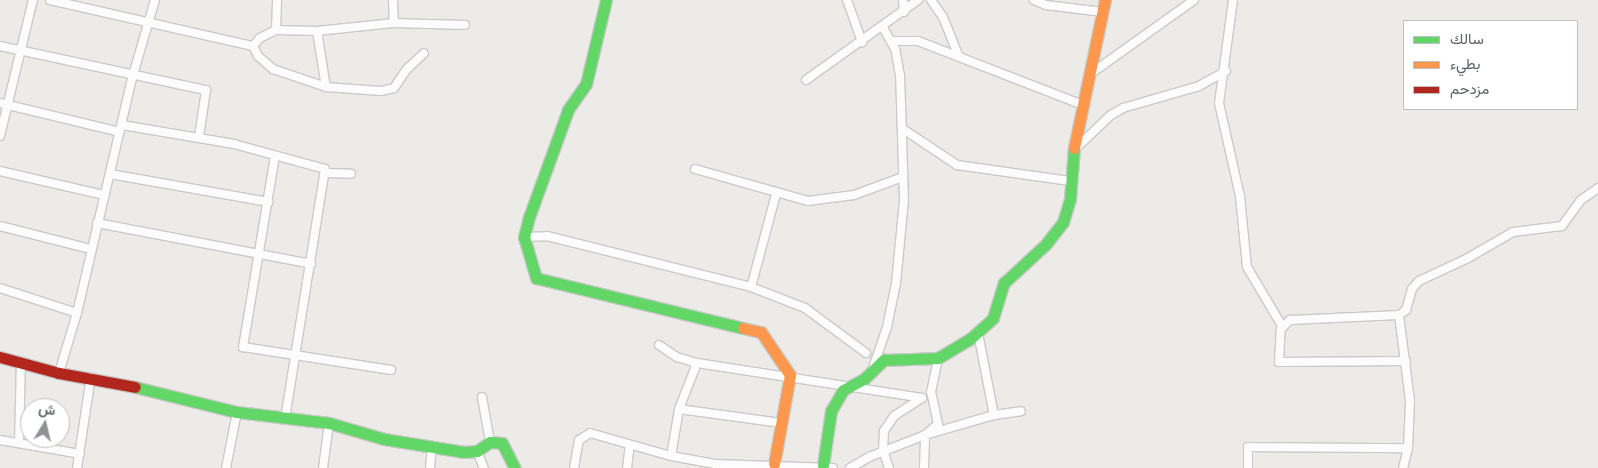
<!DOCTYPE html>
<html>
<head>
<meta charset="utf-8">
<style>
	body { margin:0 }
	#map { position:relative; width:1598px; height:468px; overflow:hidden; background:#edebe8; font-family:Poppins,Vazirmatn,sans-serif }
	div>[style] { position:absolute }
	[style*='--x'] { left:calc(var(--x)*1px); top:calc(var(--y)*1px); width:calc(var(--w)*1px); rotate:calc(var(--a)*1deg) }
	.roads { filter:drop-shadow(1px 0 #c9c9c8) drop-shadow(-1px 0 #c9c9c8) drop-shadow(0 1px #c9c9c8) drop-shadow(0 -1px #c9c9c8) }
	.street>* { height:8px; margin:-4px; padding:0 4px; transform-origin:4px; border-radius:4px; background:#fcfcfc }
	.fast>* { height:11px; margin:-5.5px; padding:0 5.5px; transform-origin:5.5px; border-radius:5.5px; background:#63d668 }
	.slow>* { height:11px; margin:-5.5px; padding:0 5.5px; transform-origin:5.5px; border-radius:5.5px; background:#ff974d }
	.jam>* { height:11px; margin:-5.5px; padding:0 5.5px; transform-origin:5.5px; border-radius:5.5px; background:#b3261e }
	span { translate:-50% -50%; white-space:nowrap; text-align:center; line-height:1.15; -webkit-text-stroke:5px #fff; paint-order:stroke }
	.legend { position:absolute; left:1403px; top:20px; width:175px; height:90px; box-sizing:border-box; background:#fff; border:1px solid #bec1c2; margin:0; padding:6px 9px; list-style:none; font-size:15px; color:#5d6366 }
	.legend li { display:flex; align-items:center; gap:10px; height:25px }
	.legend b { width:25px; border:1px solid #bec1c2 }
	.north { position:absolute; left:20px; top:398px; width:50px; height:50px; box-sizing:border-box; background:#fff; border:1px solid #bec1c2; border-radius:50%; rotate:9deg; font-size:14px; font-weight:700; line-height:20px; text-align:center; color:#5d6366 }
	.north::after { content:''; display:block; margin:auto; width:18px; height:22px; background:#8f9394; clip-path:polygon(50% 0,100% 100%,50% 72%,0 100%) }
</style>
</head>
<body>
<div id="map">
	<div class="roads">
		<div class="street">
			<i style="--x:50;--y:0;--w:208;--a:12.8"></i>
			<i style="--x:253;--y:46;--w:11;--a:63"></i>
			<i style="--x:258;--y:56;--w:20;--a:41"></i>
			<i style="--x:273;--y:69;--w:56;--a:18.8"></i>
			<i style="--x:326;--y:87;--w:55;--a:4.2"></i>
			<i style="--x:381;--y:91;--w:13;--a:-13"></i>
			<i style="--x:394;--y:88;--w:23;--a:-56"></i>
			<i style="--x:407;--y:69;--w:23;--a:-43"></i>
			<i style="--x:393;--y:0;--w:23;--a:88"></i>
			<i style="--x:847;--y:0;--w:45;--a:70.3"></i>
			<i style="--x:903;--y:0;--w:12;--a:85"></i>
			<i style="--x:931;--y:0;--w:21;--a:55"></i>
			<i style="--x:943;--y:17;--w:43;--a:68.2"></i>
			<i style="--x:1034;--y:0;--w:13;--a:23"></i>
			<i style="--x:1046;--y:5;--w:57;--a:7"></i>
			<i style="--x:1233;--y:0;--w:104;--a:97.7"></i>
			<i style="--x:1219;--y:103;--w:95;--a:77.3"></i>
			<i style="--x:1240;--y:196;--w:71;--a:84.4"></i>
			<i style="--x:1247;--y:267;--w:69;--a:59.3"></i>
			<i style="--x:276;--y:30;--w:30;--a:-88"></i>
			<i style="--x:317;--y:31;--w:57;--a:80.9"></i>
			<i style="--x:891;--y:41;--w:27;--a:0"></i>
			<i style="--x:918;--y:41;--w:177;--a:21.2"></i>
			<i style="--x:0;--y:46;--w:211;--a:12.1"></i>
			<i style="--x:206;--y:90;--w:48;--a:98.5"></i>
			<i style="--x:253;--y:46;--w:11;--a:-49"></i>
			<i style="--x:260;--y:38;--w:18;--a:-27"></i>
			<i style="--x:276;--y:30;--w:41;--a:1.4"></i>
			<i style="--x:317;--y:31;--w:77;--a:-5.9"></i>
			<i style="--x:394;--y:23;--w:71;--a:1.6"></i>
			<i style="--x:1089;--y:75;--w:129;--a:-35.5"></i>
			<i style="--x:806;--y:80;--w:138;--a:-35.5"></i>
			<i style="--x:0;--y:103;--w:123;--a:13.6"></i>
			<i style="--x:122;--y:125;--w:114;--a:9.6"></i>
			<i style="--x:234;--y:144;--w:94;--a:15.4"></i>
			<i style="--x:325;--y:169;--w:253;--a:99.1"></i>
			<i style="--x:903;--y:129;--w:65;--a:33.7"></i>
			<i style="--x:957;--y:165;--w:114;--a:8.1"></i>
			<i style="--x:0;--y:136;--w:140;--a:-76.4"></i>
			<i style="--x:1075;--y:149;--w:50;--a:-43.4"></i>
			<i style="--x:1111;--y:115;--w:14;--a:-30"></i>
			<i style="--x:1123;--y:108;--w:79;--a:-16.1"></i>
			<i style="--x:1199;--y:86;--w:31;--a:-29"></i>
			<i style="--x:275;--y:156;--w:194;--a:99.5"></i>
			<i style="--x:243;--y:347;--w:150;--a:8.8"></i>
			<i style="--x:695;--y:169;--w:117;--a:15.8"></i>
			<i style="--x:808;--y:201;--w:46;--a:-7.4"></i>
			<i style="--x:854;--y:195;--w:52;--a:-20.2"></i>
			<i style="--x:0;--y:171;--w:107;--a:13"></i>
			<i style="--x:327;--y:173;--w:24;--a:2"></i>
			<i style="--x:110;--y:174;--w:161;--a:10"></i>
			<i style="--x:776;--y:194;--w:96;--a:105"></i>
			<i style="--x:751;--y:287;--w:58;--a:21.3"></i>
			<i style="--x:805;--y:308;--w:76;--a:36.4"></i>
			<i style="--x:97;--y:223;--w:218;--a:10.8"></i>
			<i style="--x:0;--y:226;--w:93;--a:14.3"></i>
			<i style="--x:524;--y:237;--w:23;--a:-2"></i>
			<i style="--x:547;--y:236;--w:210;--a:14"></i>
			<i style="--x:0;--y:288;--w:81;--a:18"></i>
			<i style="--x:1399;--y:315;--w:87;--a:82.7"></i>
			<i style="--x:1410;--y:401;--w:47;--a:92.4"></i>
			<i style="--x:1408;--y:448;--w:21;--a:104"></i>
			<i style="--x:978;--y:333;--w:84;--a:79"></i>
			<i style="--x:659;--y:345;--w:22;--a:34"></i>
			<i style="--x:677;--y:357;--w:21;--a:17"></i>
			<i style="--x:697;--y:363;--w:228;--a:8.8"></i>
			<i style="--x:1406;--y:361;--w:127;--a:179.5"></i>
			<i style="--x:1279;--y:362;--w:33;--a:-87"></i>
			<i style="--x:1281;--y:329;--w:13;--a:-45"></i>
			<i style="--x:1290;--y:320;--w:109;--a:-2.6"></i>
			<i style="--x:1399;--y:315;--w:9;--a:-36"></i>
			<i style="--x:1406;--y:310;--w:22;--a:-74"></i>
			<i style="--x:1412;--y:289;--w:11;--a:-49"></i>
			<i style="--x:1419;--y:281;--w:54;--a:-25.1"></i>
			<i style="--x:1468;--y:258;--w:52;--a:-30"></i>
			<i style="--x:1513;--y:232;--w:49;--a:-7"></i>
			<i style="--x:1562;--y:226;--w:32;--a:-54"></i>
			<i style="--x:1581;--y:200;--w:21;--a:-35"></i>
			<i style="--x:873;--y:368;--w:43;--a:-71.1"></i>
			<i style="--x:887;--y:327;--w:45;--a:-78.4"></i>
			<i style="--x:896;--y:283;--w:83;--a:-84.5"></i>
			<i style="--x:904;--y:200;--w:124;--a:-91.8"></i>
			<i style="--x:900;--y:76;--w:27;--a:-100"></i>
			<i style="--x:895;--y:49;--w:25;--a:-119"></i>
			<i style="--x:59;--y:373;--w:63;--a:-73.3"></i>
			<i style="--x:77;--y:313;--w:244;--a:-76.8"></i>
			<i style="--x:133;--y:75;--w:78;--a:-73.7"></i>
			<i style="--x:482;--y:397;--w:46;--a:79.9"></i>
			<i style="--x:679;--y:409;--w:103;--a:7.8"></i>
			<i style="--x:0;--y:440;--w:81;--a:9.9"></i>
			<i style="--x:19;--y:443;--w:81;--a:-88.6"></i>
			<i style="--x:477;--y:451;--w:18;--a:68"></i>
			<i style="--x:671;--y:456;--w:48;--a:-80.3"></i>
			<i style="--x:679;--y:409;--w:49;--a:-68.6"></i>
			<i style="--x:77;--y:468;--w:92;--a:-81.3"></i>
			<i style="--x:226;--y:468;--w:57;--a:-78.9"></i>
			<i style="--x:323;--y:468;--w:45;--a:-82.4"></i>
			<i style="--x:430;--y:468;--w:21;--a:-85"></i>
			<i style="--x:574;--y:468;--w:28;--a:-80"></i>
			<i style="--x:579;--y:440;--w:13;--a:-32"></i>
			<i style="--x:590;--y:433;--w:84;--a:15.9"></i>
			<i style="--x:671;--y:456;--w:45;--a:10.3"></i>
			<i style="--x:715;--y:464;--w:118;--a:1.9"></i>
			<i style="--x:627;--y:468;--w:23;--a:-83"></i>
			<i style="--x:850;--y:468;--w:22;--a:-30"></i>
			<i style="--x:869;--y:457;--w:60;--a:-21.4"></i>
			<i style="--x:925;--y:435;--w:72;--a:-16.2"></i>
			<i style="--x:994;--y:415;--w:27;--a:-8"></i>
			<i style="--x:889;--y:468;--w:19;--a:-108"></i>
			<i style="--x:883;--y:450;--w:19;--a:-87"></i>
			<i style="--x:884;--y:431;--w:18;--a:-56"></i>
			<i style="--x:894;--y:416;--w:33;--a:-33"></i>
			<i style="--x:924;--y:468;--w:33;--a:-88"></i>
			<i style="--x:925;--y:435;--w:17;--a:-40"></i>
			<i style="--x:938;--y:424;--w:33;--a:-102"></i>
			<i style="--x:931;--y:392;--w:35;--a:-78"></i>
			<i style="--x:1248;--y:468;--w:21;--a:-90"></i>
			<i style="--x:1248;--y:447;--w:160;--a:0.4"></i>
		</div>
		<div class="fast">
			<i style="--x:606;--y:0;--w:86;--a:103.4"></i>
			<i style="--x:586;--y:84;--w:32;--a:125"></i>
			<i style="--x:568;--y:110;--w:114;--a:110"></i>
			<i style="--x:529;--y:217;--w:21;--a:104"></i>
			<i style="--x:524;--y:237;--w:43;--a:73.7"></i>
			<i style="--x:536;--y:278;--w:213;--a:13.6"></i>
			<i style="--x:135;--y:387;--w:105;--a:13.8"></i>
			<i style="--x:237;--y:412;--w:93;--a:6.8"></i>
			<i style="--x:329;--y:423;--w:57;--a:16.2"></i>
			<i style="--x:384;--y:439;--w:81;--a:9.2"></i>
			<i style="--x:464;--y:452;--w:13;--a:-4"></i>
			<i style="--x:477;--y:451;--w:16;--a:-35"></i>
			<i style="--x:490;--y:442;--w:12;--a:5"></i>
			<i style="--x:502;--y:443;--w:28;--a:63"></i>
			<i style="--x:823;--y:465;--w:55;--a:-81.6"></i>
			<i style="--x:831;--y:411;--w:24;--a:-60"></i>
			<i style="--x:843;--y:390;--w:24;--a:-28"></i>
			<i style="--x:864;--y:379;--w:28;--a:-44"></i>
			<i style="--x:884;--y:360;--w:54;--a:-2.1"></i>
			<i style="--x:938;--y:358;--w:37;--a:-31"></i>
			<i style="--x:970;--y:339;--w:31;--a:-42"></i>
			<i style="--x:993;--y:318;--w:37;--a:-73"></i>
			<i style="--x:1004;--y:283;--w:57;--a:-42.9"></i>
			<i style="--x:1046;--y:244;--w:28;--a:-52"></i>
			<i style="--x:1063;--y:222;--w:24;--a:-73"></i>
			<i style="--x:1070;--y:199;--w:51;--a:-85.5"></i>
		</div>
		<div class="slow">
			<i style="--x:1074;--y:148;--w:151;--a:-78.2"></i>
			<i style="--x:743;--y:328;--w:18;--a:13"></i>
			<i style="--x:761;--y:332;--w:52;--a:56"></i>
			<i style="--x:790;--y:375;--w:90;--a:100.2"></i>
		</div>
		<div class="jam">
			<i style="--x:0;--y:357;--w:61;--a:15.2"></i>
			<i style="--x:59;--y:373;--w:77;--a:10.4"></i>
		</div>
	</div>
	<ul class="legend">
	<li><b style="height:6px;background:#63d668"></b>سالك</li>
	<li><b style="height:6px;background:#ff974d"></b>بطيء</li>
	<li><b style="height:6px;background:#b3261e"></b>مزدحم</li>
	</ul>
	<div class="north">ش</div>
</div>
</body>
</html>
